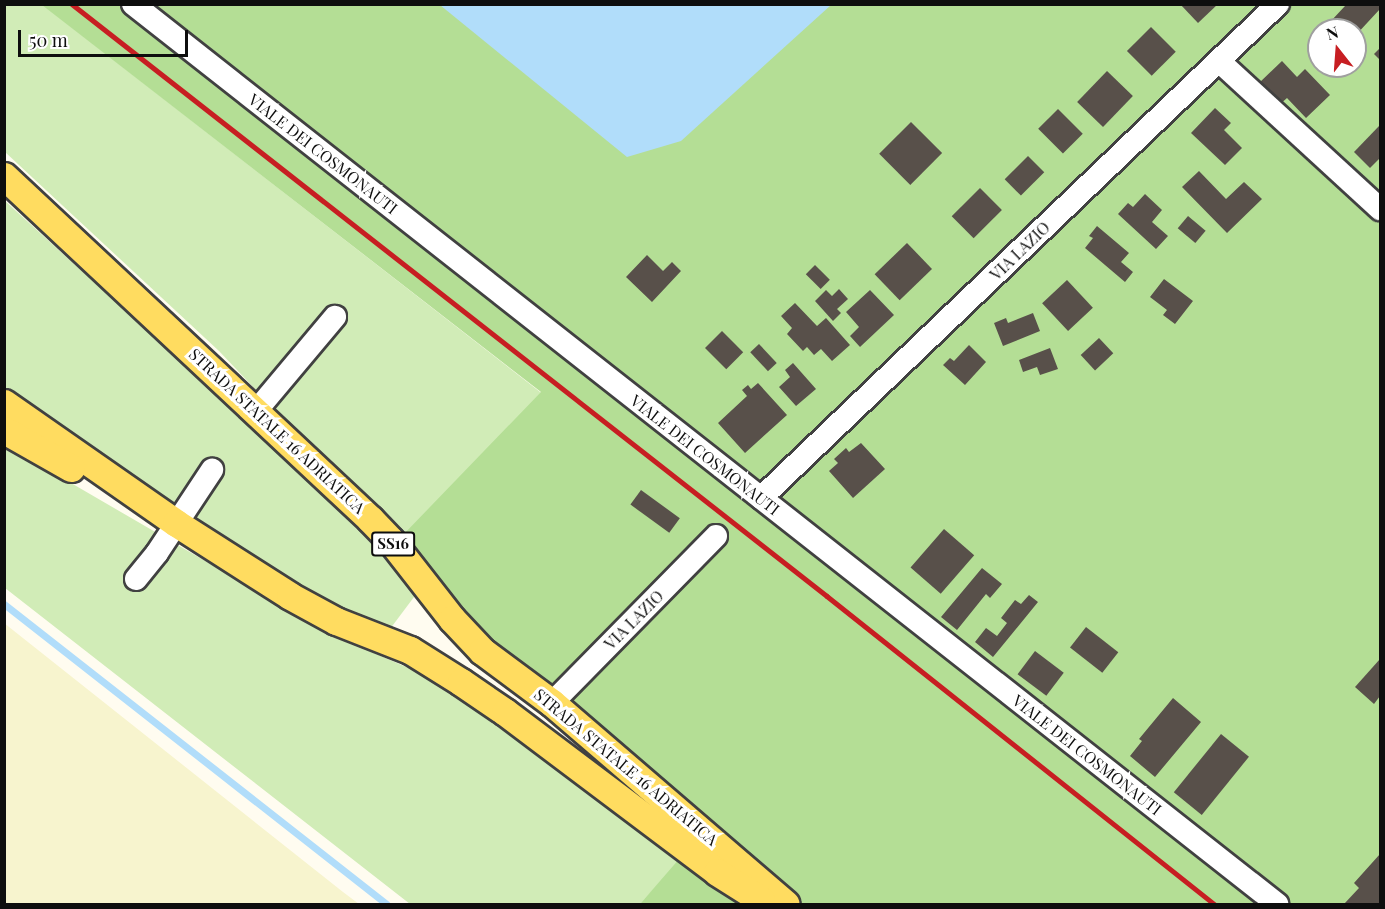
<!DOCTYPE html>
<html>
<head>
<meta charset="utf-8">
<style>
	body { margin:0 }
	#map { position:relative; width:1385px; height:909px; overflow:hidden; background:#fffcf0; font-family:"Playfair Display",serif }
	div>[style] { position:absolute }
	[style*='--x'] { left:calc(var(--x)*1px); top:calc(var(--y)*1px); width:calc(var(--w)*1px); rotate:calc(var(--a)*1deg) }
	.farmland>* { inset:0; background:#f7f4ce }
	.green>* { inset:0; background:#d1ecb7 }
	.forest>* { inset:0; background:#b4de95 }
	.water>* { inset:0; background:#b1ddfa }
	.stream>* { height:7px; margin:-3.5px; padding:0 3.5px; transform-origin:3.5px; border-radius:3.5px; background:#b1ddfa }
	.building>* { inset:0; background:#58504a; transform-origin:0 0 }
	.roads { filter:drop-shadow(2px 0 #414141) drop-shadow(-2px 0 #414141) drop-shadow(0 2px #414141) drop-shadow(0 -2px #414141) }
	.minor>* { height:22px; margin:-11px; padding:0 11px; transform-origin:11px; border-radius:11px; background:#fff }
	.major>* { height:27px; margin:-13.5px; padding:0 13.5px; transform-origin:13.5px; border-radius:13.5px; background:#ffdc60 }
	.rail>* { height:4.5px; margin:-2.25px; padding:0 2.25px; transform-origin:2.25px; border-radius:2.25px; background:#c71e22 }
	span { translate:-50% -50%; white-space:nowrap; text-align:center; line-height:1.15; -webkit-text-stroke:6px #fff; paint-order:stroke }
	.shield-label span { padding:2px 4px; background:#fff; border:2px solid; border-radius:4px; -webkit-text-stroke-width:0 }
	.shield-label { font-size:15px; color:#0e0e0e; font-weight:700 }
	.street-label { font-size:16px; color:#0e0e0e }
	.frame { position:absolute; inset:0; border:6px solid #0e0e0e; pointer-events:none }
	.north { position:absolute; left:1307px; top:18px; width:60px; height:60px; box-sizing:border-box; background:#fff; border:2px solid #9f9f9f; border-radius:50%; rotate:343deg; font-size:16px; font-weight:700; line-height:24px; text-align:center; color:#0e0e0e }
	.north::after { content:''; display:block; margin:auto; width:21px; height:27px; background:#c71e22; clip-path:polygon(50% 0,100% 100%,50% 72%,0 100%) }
	.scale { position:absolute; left:18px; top:30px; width:170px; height:27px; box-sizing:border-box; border:3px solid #0e0e0e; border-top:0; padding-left:8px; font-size:18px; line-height:21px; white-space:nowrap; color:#0e0e0e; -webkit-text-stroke:4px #fff; paint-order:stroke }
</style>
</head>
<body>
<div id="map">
	<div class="farmland">
		<i style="clip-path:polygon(4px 623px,343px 892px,359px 904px,5px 904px)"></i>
	</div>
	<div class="green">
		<i style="clip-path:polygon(4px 5px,43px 5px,598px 437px,537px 675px,477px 631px,308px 445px,219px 351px,5px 152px)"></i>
		<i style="clip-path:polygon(4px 200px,360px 525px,417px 593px,390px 629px,322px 602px,205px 526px,5px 389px)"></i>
		<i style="clip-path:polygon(4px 444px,334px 636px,418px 672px,492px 721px,681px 859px,640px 904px,410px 904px,5px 588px)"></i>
	</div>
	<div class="forest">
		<i style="clip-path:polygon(evenodd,42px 5px,1380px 5px,1380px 904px,640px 904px,680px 858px,402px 536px,541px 392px,42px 5px,1319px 30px,1355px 30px,1355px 66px,1319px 66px,1319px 30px)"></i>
	</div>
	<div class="water">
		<i style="clip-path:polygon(440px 5px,831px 5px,681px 141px,627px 157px)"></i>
	</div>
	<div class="stream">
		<i style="--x:4;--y:604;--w:486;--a:38.1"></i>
	</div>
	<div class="building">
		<i style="clip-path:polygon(1180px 4px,1218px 4px,1198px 23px)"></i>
		<i style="clip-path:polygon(1343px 4px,1380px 4px,1380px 9px,1355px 36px,1355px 30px,1341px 30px,1331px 21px,1345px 6px)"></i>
		<i style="left:1151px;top:27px;width:35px;height:34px;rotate:45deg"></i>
		<i style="clip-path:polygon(1380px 48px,1380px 60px,1374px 54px)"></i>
		<i style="clip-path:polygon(1282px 61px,1297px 77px,1305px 69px,1330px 95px,1306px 118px,1287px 98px,1278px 106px,1258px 84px)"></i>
		<i style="left:1107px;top:71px;width:36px;height:43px;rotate:44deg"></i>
		<i style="clip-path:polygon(1215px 108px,1231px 123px,1224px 130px,1242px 148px,1225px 165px,1191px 133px)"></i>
		<i style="left:1058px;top:109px;width:35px;height:28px;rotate:45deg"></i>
		<i style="left:911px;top:122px;width:44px;height:45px;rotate:45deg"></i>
		<i style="clip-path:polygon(1380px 125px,1380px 158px,1370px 168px,1354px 152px)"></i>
		<i style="left:1028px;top:156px;width:23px;height:33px;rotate:45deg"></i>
		<i style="clip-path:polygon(1199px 171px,1226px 199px,1244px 182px,1262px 199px,1227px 233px,1182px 187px)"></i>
		<i style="left:980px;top:188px;width:31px;height:40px;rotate:45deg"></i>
		<i style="clip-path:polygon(1145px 194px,1162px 210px,1152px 222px,1168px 236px,1156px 249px,1118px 214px,1128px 203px,1133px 207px)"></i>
		<i style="left:1188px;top:216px;width:23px;height:16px;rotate:40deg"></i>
		<i style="clip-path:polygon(1097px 226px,1129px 253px,1121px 262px,1133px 272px,1125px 282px,1085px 248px,1093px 238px,1089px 236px)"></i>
		<i style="left:907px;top:243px;width:36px;height:45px;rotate:46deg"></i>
		<i style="clip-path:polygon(647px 255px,663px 271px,672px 262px,681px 271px,652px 302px,626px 277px)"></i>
		<i style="left:815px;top:265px;width:21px;height:13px;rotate:45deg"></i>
		<i style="clip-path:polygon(1164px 279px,1193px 301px,1175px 324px,1163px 315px,1167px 310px,1150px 297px)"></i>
		<i style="left:1067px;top:280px;width:38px;height:34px;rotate:47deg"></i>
		<i style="clip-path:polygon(839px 289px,848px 299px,837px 309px,841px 313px,833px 321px,815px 301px,826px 290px,832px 296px)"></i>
		<i style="clip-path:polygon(870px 290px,894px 315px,860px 347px,850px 336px,859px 327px,846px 312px)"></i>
		<i style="clip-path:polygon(795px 303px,817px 326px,826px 318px,850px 345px,832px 361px,821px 349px,814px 355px,807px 347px,803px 351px,787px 334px,792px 328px,781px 316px)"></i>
		<i style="clip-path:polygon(1033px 313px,1040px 331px,1003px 346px,994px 323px,1006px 318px,1008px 323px)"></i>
		<i style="left:722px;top:331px;width:30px;height:24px;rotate:45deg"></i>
		<i style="left:1099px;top:338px;width:21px;height:25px;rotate:47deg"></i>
		<i style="left:759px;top:344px;width:26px;height:12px;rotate:47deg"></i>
		<i style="clip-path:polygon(969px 345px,986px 362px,965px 385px,943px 365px,950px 358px,954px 361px)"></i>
		<i style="clip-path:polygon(1050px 348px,1058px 369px,1040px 375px,1037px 367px,1023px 372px,1019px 360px)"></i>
		<i style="clip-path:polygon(793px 363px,816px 389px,796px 406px,779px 387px,790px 377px,785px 370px)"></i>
		<i style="clip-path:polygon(758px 383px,787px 415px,745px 453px,718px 423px,747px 396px,742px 390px,748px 385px,751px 389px)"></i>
		<i style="clip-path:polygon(861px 443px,885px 469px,853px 498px,829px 471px,838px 463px,834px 459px,846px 448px,849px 452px)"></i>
		<i style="left:641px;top:490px;width:48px;height:18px;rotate:36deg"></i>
		<i style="left:944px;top:529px;width:40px;height:51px;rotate:41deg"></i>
		<i style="clip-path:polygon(982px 568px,1002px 584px,990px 598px,986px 594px,957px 630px,941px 617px)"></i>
		<i style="clip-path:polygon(1029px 595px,1038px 602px,993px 657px,975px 642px,986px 628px,997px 636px,1007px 623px,1001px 618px,1015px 600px,1021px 604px)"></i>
		<i style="left:1086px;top:627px;width:41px;height:26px;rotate:38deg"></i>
		<i style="left:1035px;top:651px;width:36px;height:29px;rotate:37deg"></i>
		<i style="clip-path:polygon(1380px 659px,1380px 696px,1374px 704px,1355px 687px)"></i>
		<i style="clip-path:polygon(1173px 698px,1201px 722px,1155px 777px,1130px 756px,1142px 741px,1139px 739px)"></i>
		<i style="left:1221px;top:734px;width:36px;height:75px;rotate:39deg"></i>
		<i style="clip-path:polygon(1380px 854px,1380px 904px,1344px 904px,1359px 888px,1354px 883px)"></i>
	</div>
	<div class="roads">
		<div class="minor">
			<i style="--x:133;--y:4;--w:1456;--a:38.19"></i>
			<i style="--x:1219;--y:61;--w:219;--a:42.6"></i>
			<i style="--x:256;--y:411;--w:123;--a:-50"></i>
			<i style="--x:761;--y:498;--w:715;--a:-43.7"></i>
			<i style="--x:136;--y:579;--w:33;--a:-51"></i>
			<i style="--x:157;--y:553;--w:100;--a:-56.5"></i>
			<i style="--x:552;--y:703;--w:234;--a:-45.5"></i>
		</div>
		<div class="major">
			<i style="--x:4;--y:176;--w:502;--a:43.14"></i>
			<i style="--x:370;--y:519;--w:30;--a:46"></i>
			<i style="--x:391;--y:541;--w:99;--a:52"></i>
			<i style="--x:452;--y:619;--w:44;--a:46.8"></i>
			<i style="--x:482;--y:651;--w:87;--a:36.6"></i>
			<i style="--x:552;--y:703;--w:308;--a:40.7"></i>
			<i style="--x:4;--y:403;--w:210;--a:34.9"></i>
			<i style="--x:176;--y:523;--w:135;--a:32.6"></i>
			<i style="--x:290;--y:596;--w:52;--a:28.5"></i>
			<i style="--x:336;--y:621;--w:79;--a:21.4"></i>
			<i style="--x:410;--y:650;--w:60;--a:32.1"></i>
			<i style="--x:461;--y:682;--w:53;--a:34.3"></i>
			<i style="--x:505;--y:712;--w:266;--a:37"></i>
			<i style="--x:717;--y:872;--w:52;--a:32.5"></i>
			<i style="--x:4;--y:430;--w:77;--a:29.6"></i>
		</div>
	</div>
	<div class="rail">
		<i style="--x:72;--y:4;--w:959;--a:38.1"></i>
		<i style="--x:827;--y:596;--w:495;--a:38.5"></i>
	</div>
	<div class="shield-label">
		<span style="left:393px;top:544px">SS16</span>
	</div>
	<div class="street-label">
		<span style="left:323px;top:154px;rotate:38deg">VIALE DEI COSMONAUTI</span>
		<span style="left:1020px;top:251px;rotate:-44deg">VIA LAZIO</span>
		<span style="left:277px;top:431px;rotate:43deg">STRADA STATALE 16 ADRIATICA</span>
		<span style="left:705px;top:455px;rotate:38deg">VIALE DEI COSMONAUTI</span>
		<span style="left:634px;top:620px;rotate:-45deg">VIA LAZIO</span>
		<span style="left:1087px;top:755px;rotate:38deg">VIALE DEI COSMONAUTI</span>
		<span style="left:626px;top:767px;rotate:40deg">STRADA STATALE 16 ADRIATICA</span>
	</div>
	<div class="frame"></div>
	<div class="north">N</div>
	<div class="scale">50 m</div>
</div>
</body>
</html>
